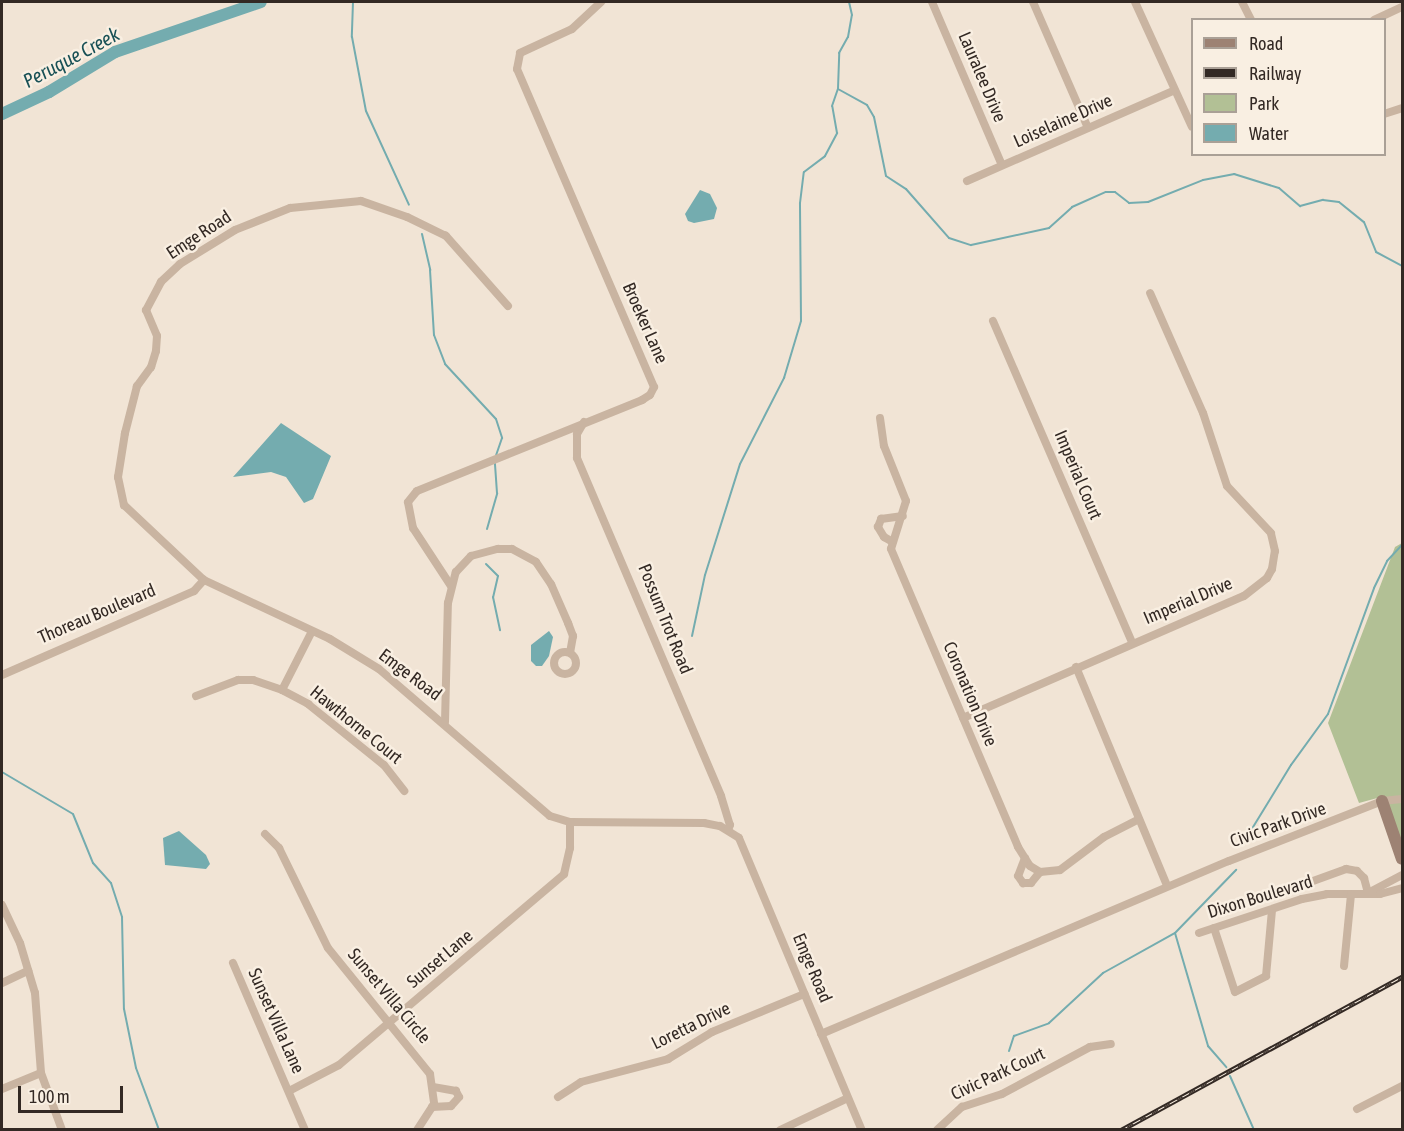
<!DOCTYPE html>
<html>
<head>
<meta charset="utf-8">
<style>
	body { margin:0 }
	#map { position:relative; width:1404px; height:1131px; overflow:hidden; background:#f1e4d5; font-family:"Asap Condensed",sans-serif }
	div>[style] { position:absolute }
	[style*='--x'] { left:calc(var(--x)*1px); top:calc(var(--y)*1px); width:calc(var(--w)*1px); rotate:calc(var(--a)*1deg) }
	.green>* { inset:0; background:#b2c095 }
	.water>* { inset:0; background:#74acaf }
	.stream>* { height:2px; margin:-1px; padding:0 1px; transform-origin:1px; border-radius:1px; background:#74acaf }
	.river>* { height:12px; margin:-6px; padding:0 6px; transform-origin:6px; border-radius:6px; background:#74acaf }
	.street>* { height:8px; margin:-4px; padding:0 4px; transform-origin:4px; border-radius:4px; background:#c9b4a1 }
	.street>.ring { margin:-4px; padding:0; box-sizing:content-box; background:none; border:8px solid #c9b4a1; border-radius:50% }
	.secondary>* { height:12px; margin:-6px; padding:0 6px; transform-origin:6px; border-radius:6px; background:#9d8273 }
	.rail>* { height:4.5px; margin-top:-2.25px; transform-origin:0; background:repeating-linear-gradient(90deg,#f9efe2 0 7px,#332924 0 14px); box-sizing:border-box; border-block:2px solid #332924 }
	span { translate:-50% -50%; white-space:nowrap; text-align:center; line-height:1.15; -webkit-text-stroke:5px #f9efe2; paint-order:stroke }
	.street-label { font-size:18px; color:#332924 }
	.water-label { font-size:20px; color:#195156; font-style:italic }
	.frame { position:absolute; inset:0; border:3px solid #332924; pointer-events:none }
	.legend { position:absolute; left:1191px; top:18px; width:195px; height:138px; box-sizing:border-box; background:#f9efe2; border:2px solid #aaa096; margin:0; padding:8px 10px; list-style:none; font-size:18px; color:#332924 }
	.legend li { display:flex; align-items:center; gap:12px; height:30px }
	.legend b { width:30px; border:2px solid #aaa096 }
	.scale { position:absolute; left:18px; top:1086px; width:105px; height:27px; box-sizing:border-box; border:3px solid #332924; border-top:0; padding-left:8px; font-size:18px; line-height:21px; white-space:nowrap; color:#332924; -webkit-text-stroke:4px #f9efe2; paint-order:stroke }
</style>
</head>
<body>
<div id="map">
	<div class="green">
		<i style="clip-path:polygon(1402px 543px,1402px 859px,1381px 797px,1359px 803px,1328px 723px,1395px 547px)"></i>
	</div>
	<div class="water">
		<i style="clip-path:polygon(700px 190px,710px 194px,717px 208px,714px 219px,694px 223px,688px 221px,685px 214px)"></i>
		<i style="clip-path:polygon(281px 423px,331px 456px,313px 499px,304px 503px,286px 477px,271px 472px,233px 477px)"></i>
		<i style="clip-path:polygon(549px 631px,553px 637px,549px 656px,542px 666px,536px 666px,531px 661px,531px 645px)"></i>
		<i style="clip-path:polygon(179px 831px,206px 855px,210px 864px,206px 869px,165px 865px,163px 838px)"></i>
	</div>
	<div class="stream">
		<i style="--x:353;--y:2;--w:35;--a:92"></i>
		<i style="--x:352;--y:37;--w:75;--a:79.3"></i>
		<i style="--x:366;--y:111;--w:103;--a:65.4"></i>
		<i style="--x:838;--y:89;--w:33;--a:29"></i>
		<i style="--x:867;--y:105;--w:14;--a:60"></i>
		<i style="--x:874;--y:117;--w:60;--a:78.5"></i>
		<i style="--x:886;--y:176;--w:24;--a:33"></i>
		<i style="--x:906;--y:189;--w:65;--a:48.7"></i>
		<i style="--x:949;--y:238;--w:23;--a:18"></i>
		<i style="--x:971;--y:245;--w:80;--a:-12.3"></i>
		<i style="--x:1049;--y:228;--w:31;--a:-42"></i>
		<i style="--x:1072;--y:207;--w:37;--a:-24"></i>
		<i style="--x:1106;--y:192;--w:9;--a:0"></i>
		<i style="--x:1115;--y:192;--w:18;--a:38"></i>
		<i style="--x:1129;--y:203;--w:19;--a:-3"></i>
		<i style="--x:1148;--y:202;--w:59;--a:-21.8"></i>
		<i style="--x:1203;--y:180;--w:32;--a:-11"></i>
		<i style="--x:1234;--y:174;--w:47;--a:17.3"></i>
		<i style="--x:1279;--y:188;--w:28;--a:41"></i>
		<i style="--x:1300;--y:206;--w:24;--a:-15"></i>
		<i style="--x:1323;--y:200;--w:16;--a:7"></i>
		<i style="--x:1339;--y:202;--w:32;--a:39"></i>
		<i style="--x:1364;--y:222;--w:32;--a:68"></i>
		<i style="--x:1376;--y:252;--w:30;--a:28"></i>
		<i style="--x:422;--y:234;--w:37;--a:77"></i>
		<i style="--x:430;--y:270;--w:65;--a:86.5"></i>
		<i style="--x:434;--y:335;--w:31;--a:69"></i>
		<i style="--x:445;--y:364;--w:75;--a:47.2"></i>
		<i style="--x:496;--y:419;--w:20;--a:72"></i>
		<i style="--x:502;--y:438;--w:18;--a:109"></i>
		<i style="--x:487;--y:529;--w:37;--a:-74"></i>
		<i style="--x:497;--y:493;--w:30;--a:-94"></i>
		<i style="--x:486;--y:564;--w:17;--a:45"></i>
		<i style="--x:498;--y:576;--w:22;--a:103"></i>
		<i style="--x:493;--y:597;--w:34;--a:78"></i>
		<i style="--x:692;--y:636;--w:62;--a:-78"></i>
		<i style="--x:705;--y:575;--w:116;--a:-72.5"></i>
		<i style="--x:740;--y:464;--w:97;--a:-62.9"></i>
		<i style="--x:784;--y:378;--w:59;--a:-73.4"></i>
		<i style="--x:801;--y:321;--w:118;--a:-90.5"></i>
		<i style="--x:800;--y:203;--w:31;--a:-83"></i>
		<i style="--x:804;--y:172;--w:26;--a:-37"></i>
		<i style="--x:825;--y:156;--w:26;--a:-62"></i>
		<i style="--x:837;--y:133;--w:27;--a:-100"></i>
		<i style="--x:832;--y:106;--w:18;--a:-71"></i>
		<i style="--x:838;--y:89;--w:36;--a:-88"></i>
		<i style="--x:839;--y:53;--w:18;--a:-61"></i>
		<i style="--x:848;--y:37;--w:22;--a:-80"></i>
		<i style="--x:852;--y:15;--w:13;--a:-103"></i>
		<i style="--x:2;--y:772;--w:82;--a:30.6"></i>
		<i style="--x:73;--y:814;--w:53;--a:67.8"></i>
		<i style="--x:93;--y:863;--w:27;--a:48"></i>
		<i style="--x:111;--y:883;--w:36;--a:72"></i>
		<i style="--x:122;--y:917;--w:92;--a:88.8"></i>
		<i style="--x:124;--y:1009;--w:60;--a:78.5"></i>
		<i style="--x:136;--y:1068;--w:66;--a:69.6"></i>
		<i style="--x:1242;--y:845;--w:94;--a:-58.5"></i>
		<i style="--x:1291;--y:765;--w:63;--a:-54"></i>
		<i style="--x:1328;--y:714;--w:134;--a:-69.9"></i>
		<i style="--x:1374;--y:588;--w:30;--a:-64"></i>
		<i style="--x:1387;--y:561;--w:22;--a:-47"></i>
		<i style="--x:1175;--y:933;--w:118;--a:73.7"></i>
		<i style="--x:1208;--y:1046;--w:28;--a:49"></i>
		<i style="--x:1009;--y:1051;--w:16;--a:-72"></i>
		<i style="--x:1014;--y:1036;--w:37;--a:-20"></i>
		<i style="--x:1049;--y:1023;--w:74;--a:-42.8"></i>
		<i style="--x:1103;--y:973;--w:82;--a:-29.1"></i>
		<i style="--x:1175;--y:933;--w:88;--a:-45.9"></i>
		<i style="--x:1230;--y:1076;--w:59;--a:66"></i>
	</div>
	<div class="river">
		<i style="--x:2;--y:114;--w:52;--a:-25.1"></i>
		<i style="--x:49;--y:92;--w:77;--a:-31.2"></i>
		<i style="--x:115;--y:52;--w:154;--a:-18.9"></i>
	</div>
	<div class="street">
		<i style="--x:932;--y:2;--w:177;--a:66.8"></i>
		<i style="--x:1033;--y:2;--w:137;--a:66.4"></i>
		<i style="--x:1135;--y:2;--w:137;--a:65.5"></i>
		<i style="--x:1242;--y:2;--w:20;--a:63"></i>
		<i style="--x:1374;--y:20;--w:31;--a:-25"></i>
		<i style="--x:1384;--y:114;--w:19;--a:-18"></i>
		<i style="--x:967;--y:181;--w:225;--a:-23.6"></i>
		<i style="--x:508;--y:306;--w:94;--a:-131.5"></i>
		<i style="--x:446;--y:236;--w:43;--a:-154"></i>
		<i style="--x:407;--y:217;--w:49;--a:-160.8"></i>
		<i style="--x:361;--y:201;--w:71;--a:174.4"></i>
		<i style="--x:290;--y:208;--w:59;--a:158.2"></i>
		<i style="--x:235;--y:230;--w:65;--a:148.3"></i>
		<i style="--x:180;--y:264;--w:26;--a:137"></i>
		<i style="--x:161;--y:282;--w:32;--a:118"></i>
		<i style="--x:146;--y:310;--w:28;--a:67"></i>
		<i style="--x:157;--y:336;--w:15;--a:94"></i>
		<i style="--x:156;--y:351;--w:17;--a:107"></i>
		<i style="--x:151;--y:367;--w:24;--a:126"></i>
		<i style="--x:137;--y:386;--w:49;--a:104.3"></i>
		<i style="--x:125;--y:433;--w:45;--a:99"></i>
		<i style="--x:118;--y:477;--w:29;--a:78"></i>
		<i style="--x:124;--y:505;--w:110;--a:43.2"></i>
		<i style="--x:204;--y:580;--w:139;--a:25.1"></i>
		<i style="--x:330;--y:639;--w:57;--a:31.5"></i>
		<i style="--x:379;--y:669;--w:225;--a:40.7"></i>
		<i style="--x:550;--y:816;--w:21;--a:17"></i>
		<i style="--x:570;--y:822;--w:134;--a:0.4"></i>
		<i style="--x:704;--y:823;--w:16;--a:11"></i>
		<i style="--x:720;--y:826;--w:22;--a:32"></i>
		<i style="--x:739;--y:838;--w:317;--a:67.2"></i>
		<i style="--x:993;--y:321;--w:350;--a:66.6"></i>
		<i style="--x:880;--y:418;--w:28;--a:82"></i>
		<i style="--x:884;--y:446;--w:59;--a:68.2"></i>
		<i style="--x:906;--y:501;--w:50;--a:107.4"></i>
		<i style="--x:891;--y:549;--w:324;--a:66.9"></i>
		<i style="--x:1018;--y:847;--w:22;--a:58"></i>
		<i style="--x:1030;--y:866;--w:12;--a:31"></i>
		<i style="--x:1040;--y:872;--w:20;--a:-6"></i>
		<i style="--x:1060;--y:870;--w:55;--a:-36.9"></i>
		<i style="--x:1104;--y:837;--w:39;--a:-27"></i>
		<i style="--x:584;--y:422;--w:14;--a:120"></i>
		<i style="--x:577;--y:434;--w:24;--a:90"></i>
		<i style="--x:577;--y:458;--w:367;--a:66.9"></i>
		<i style="--x:721;--y:796;--w:30;--a:73"></i>
		<i style="--x:730;--y:825;--w:5;--a:112"></i>
		<i style="--x:891;--y:541;--w:8;--a:-150"></i>
		<i style="--x:884;--y:537;--w:12;--a:-121"></i>
		<i style="--x:878;--y:527;--w:9;--a:-69"></i>
		<i style="--x:881;--y:519;--w:22;--a:-8"></i>
		<i style="--x:451;--y:586;--w:69;--a:-123.2"></i>
		<i style="--x:413;--y:528;--w:26;--a:-101"></i>
		<i style="--x:408;--y:502;--w:14;--a:-51"></i>
		<i style="--x:417;--y:491;--w:243;--a:-22"></i>
		<i style="--x:642;--y:400;--w:9;--a:-32"></i>
		<i style="--x:650;--y:395;--w:9;--a:-63"></i>
		<i style="--x:654;--y:387;--w:346;--a:-113.3"></i>
		<i style="--x:517;--y:69;--w:16;--a:-79"></i>
		<i style="--x:520;--y:53;--w:57;--a:-24.8"></i>
		<i style="--x:572;--y:29;--w:40;--a:-43"></i>
		<i class="ring" style="left:554px;top:652px;width:14px;height:14px"></i>
		<i style="--x:1076;--y:667;--w:237;--a:67.4"></i>
		<i style="--x:2;--y:675;--w:210;--a:-23.6"></i>
		<i style="--x:194;--y:591;--w:15;--a:-48"></i>
		<i style="--x:282;--y:690;--w:66;--a:-63"></i>
		<i style="--x:196;--y:696;--w:45;--a:-20.9"></i>
		<i style="--x:238;--y:680;--w:15;--a:0"></i>
		<i style="--x:253;--y:680;--w:31;--a:19"></i>
		<i style="--x:282;--y:690;--w:30;--a:28"></i>
		<i style="--x:308;--y:704;--w:97;--a:38.8"></i>
		<i style="--x:384;--y:765;--w:33;--a:52"></i>
		<i style="--x:963;--y:718;--w:306;--a:-23.5"></i>
		<i style="--x:1244;--y:596;--w:29;--a:-38"></i>
		<i style="--x:1267;--y:578;--w:10;--a:-61"></i>
		<i style="--x:1272;--y:569;--w:18;--a:-81"></i>
		<i style="--x:1275;--y:551;--w:18;--a:-103"></i>
		<i style="--x:1271;--y:533;--w:64;--a:-133.1"></i>
		<i style="--x:1227;--y:486;--w:77;--a:-108.2"></i>
		<i style="--x:1203;--y:413;--w:131;--a:-113.8"></i>
		<i style="--x:445;--y:722;--w:119;--a:-88.6"></i>
		<i style="--x:448;--y:603;--w:32;--a:-76"></i>
		<i style="--x:456;--y:572;--w:22;--a:-47"></i>
		<i style="--x:471;--y:556;--w:28;--a:-15"></i>
		<i style="--x:498;--y:549;--w:14;--a:0"></i>
		<i style="--x:512;--y:549;--w:27;--a:28"></i>
		<i style="--x:536;--y:562;--w:27;--a:56"></i>
		<i style="--x:551;--y:584;--w:43;--a:66.4"></i>
		<i style="--x:568;--y:623;--w:14;--a:69"></i>
		<i style="--x:573;--y:636;--w:17;--a:100"></i>
		<i style="--x:265;--y:834;--w:20;--a:45"></i>
		<i style="--x:279;--y:848;--w:111;--a:63.9"></i>
		<i style="--x:328;--y:948;--w:162;--a:51"></i>
		<i style="--x:430;--y:1074;--w:30;--a:82"></i>
		<i style="--x:434;--y:1104;--w:31;--a:123"></i>
		<i style="--x:1025;--y:858;--w:19;--a:111"></i>
		<i style="--x:1018;--y:876;--w:9;--a:54"></i>
		<i style="--x:1023;--y:883;--w:8;--a:0"></i>
		<i style="--x:1031;--y:883;--w:14;--a:-51"></i>
		<i style="--x:1302;--y:885;--w:47;--a:-20"></i>
		<i style="--x:1346;--y:869;--w:11;--a:10"></i>
		<i style="--x:1357;--y:871;--w:10;--a:45"></i>
		<i style="--x:1364;--y:878;--w:16;--a:75"></i>
		<i style="--x:1368;--y:893;--w:38;--a:-28"></i>
		<i style="--x:2;--y:905;--w:42;--a:64.7"></i>
		<i style="--x:20;--y:943;--w:52;--a:73.3"></i>
		<i style="--x:35;--y:993;--w:80;--a:85.7"></i>
		<i style="--x:41;--y:1073;--w:61;--a:69.8"></i>
		<i style="--x:1214;--y:928;--w:67;--a:71.8"></i>
		<i style="--x:1235;--y:992;--w:35;--a:-27"></i>
		<i style="--x:1266;--y:976;--w:66;--a:-84.8"></i>
		<i style="--x:1199;--y:933;--w:108;--a:-18.3"></i>
		<i style="--x:1302;--y:899;--w:25;--a:-11"></i>
		<i style="--x:1327;--y:894;--w:53;--a:0"></i>
		<i style="--x:1380;--y:894;--w:23;--a:-15"></i>
		<i style="--x:233;--y:963;--w:182;--a:66.7"></i>
		<i style="--x:1344;--y:966;--w:72;--a:-84.4"></i>
		<i style="--x:2;--y:983;--w:29;--a:-25"></i>
		<i style="--x:821;--y:1034;--w:443;--a:-23"></i>
		<i style="--x:1229;--y:861;--w:164;--a:-21.4"></i>
		<i style="--x:1382;--y:801;--w:20;--a:-6"></i>
		<i style="--x:2;--y:1089;--w:42;--a:-22.3"></i>
		<i style="--x:289;--y:1091;--w:56;--a:-27.5"></i>
		<i style="--x:339;--y:1065;--w:295;--a:-40.3"></i>
		<i style="--x:564;--y:874;--w:27;--a:-77"></i>
		<i style="--x:570;--y:848;--w:26;--a:-90"></i>
		<i style="--x:558;--y:1097;--w:27;--a:-33"></i>
		<i style="--x:581;--y:1082;--w:90;--a:-14.8"></i>
		<i style="--x:668;--y:1059;--w:52;--a:-31.5"></i>
		<i style="--x:712;--y:1032;--w:100;--a:-22.4"></i>
		<i style="--x:432;--y:1107;--w:19;--a:-3"></i>
		<i style="--x:451;--y:1106;--w:12;--a:-48"></i>
		<i style="--x:459;--y:1097;--w:7;--a:-117"></i>
		<i style="--x:456;--y:1091;--w:22;--a:-170"></i>
		<i style="--x:1357;--y:1109;--w:51;--a:-27.1"></i>
		<i style="--x:780;--y:1130;--w:73;--a:-25.2"></i>
		<i style="--x:937;--y:1130;--w:34;--a:-43"></i>
		<i style="--x:962;--y:1107;--w:42;--a:-18"></i>
		<i style="--x:1002;--y:1094;--w:100;--a:-28.1"></i>
		<i style="--x:1090;--y:1047;--w:21;--a:-8"></i>
	</div>
	<div class="secondary">
		<i style="--x:1382;--y:801;--w:61;--a:71"></i>
	</div>
	<div class="rail">
		<i style="--x:1121;--y:1130;--w:320;--a:-28.6"></i>
	</div>
	<div class="street-label">
		<span style="left:982px;top:77px;rotate:67deg">Lauralee Drive</span>
		<span style="left:1063px;top:121px;rotate:-24deg">Loiselaine Drive</span>
		<span style="left:199px;top:235px;rotate:-33deg">Emge Road</span>
		<span style="left:645px;top:323px;rotate:66deg">Broeker Lane</span>
		<span style="left:1078px;top:475px;rotate:67deg">Imperial Court</span>
		<span style="left:1188px;top:601px;rotate:-23deg">Imperial Drive</span>
		<span style="left:97px;top:614px;rotate:-23deg">Thoreau Boulevard</span>
		<span style="left:665px;top:619px;rotate:68deg">Possum Trot Road</span>
		<span style="left:410px;top:675px;rotate:37deg">Emge Road</span>
		<span style="left:970px;top:694px;rotate:67deg">Coronation Drive</span>
		<span style="left:356px;top:725px;rotate:39deg">Hawthorne Court</span>
		<span style="left:1278px;top:825px;rotate:-20deg">Civic Park Drive</span>
		<span style="left:1260px;top:897px;rotate:-17deg">Dixon Boulevard</span>
		<span style="left:440px;top:959px;rotate:-40deg">Sunset Lane</span>
		<span style="left:812px;top:968px;rotate:67deg">Emge Road</span>
		<span style="left:389px;top:996px;rotate:50deg">Sunset Villa Circle</span>
		<span style="left:276px;top:1021px;rotate:66deg">Sunset Villa Lane</span>
		<span style="left:691px;top:1026px;rotate:-26deg">Loretta Drive</span>
		<span style="left:998px;top:1074px;rotate:-25deg">Civic Park Court</span>
	</div>
	<div class="water-label">
		<span style="left:71px;top:57px;rotate:-28deg">Peruque Creek</span>
	</div>
	<div class="frame"></div>
	<ul class="legend">
	<li><b style="height:8px;background:#9d8273"></b>Road</li>
	<li><b style="height:8px;background:#332924"></b>Railway</li>
	<li><b style="height:16px;background:#b2c095"></b>Park</li>
	<li><b style="height:16px;background:#74acaf"></b>Water</li>
	</ul>
	<div class="scale">100 m</div>
</div>
</body>
</html>
